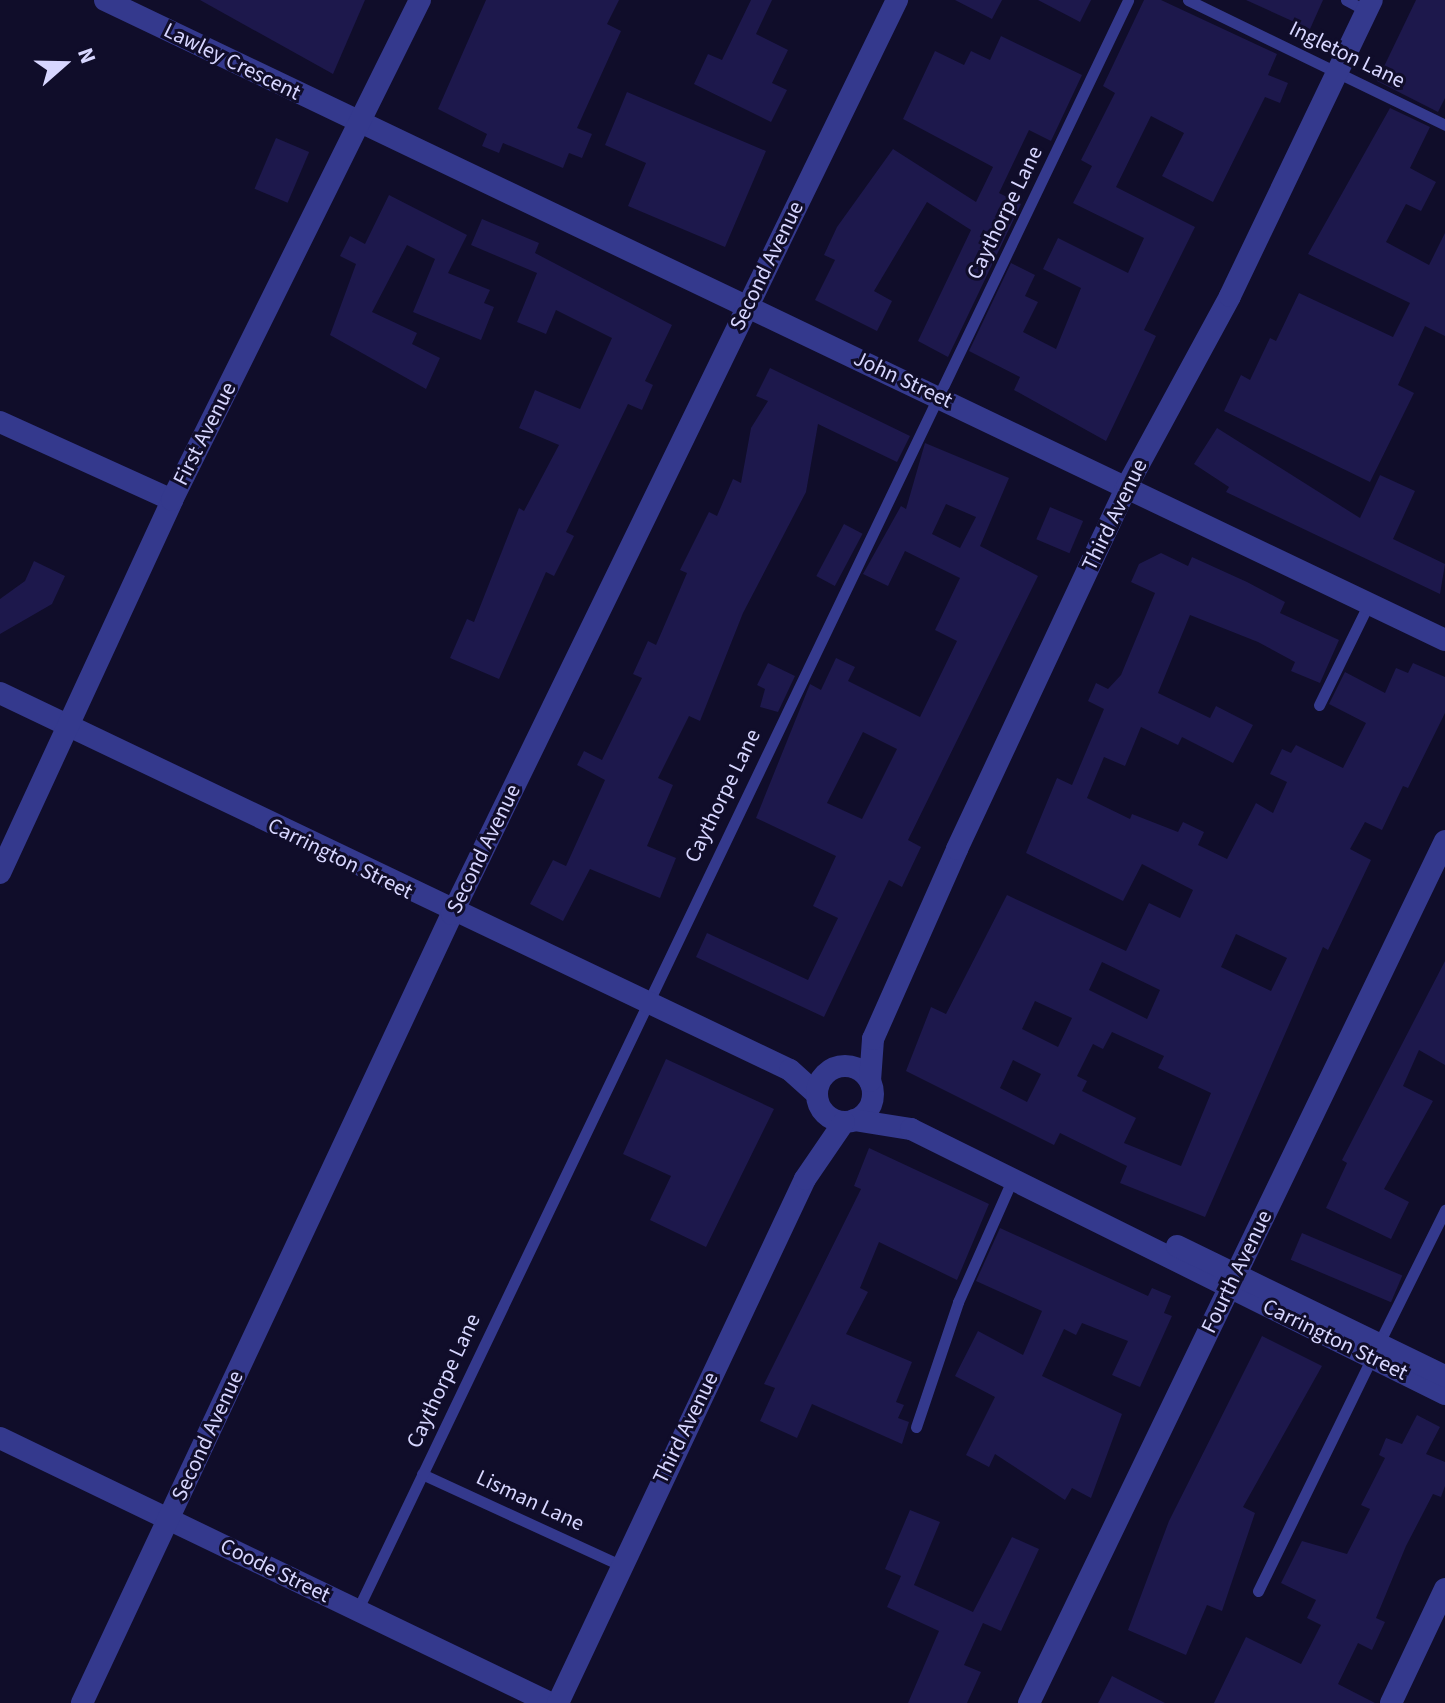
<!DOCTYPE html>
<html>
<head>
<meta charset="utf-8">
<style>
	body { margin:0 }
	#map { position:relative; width:1445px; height:1703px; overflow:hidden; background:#100d2a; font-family:"Source Sans 3",sans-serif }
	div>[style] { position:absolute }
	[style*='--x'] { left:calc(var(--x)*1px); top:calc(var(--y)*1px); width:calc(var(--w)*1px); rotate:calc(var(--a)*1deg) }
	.building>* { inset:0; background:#1d184c; transform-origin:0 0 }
	.lane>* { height:11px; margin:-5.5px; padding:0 5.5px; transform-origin:5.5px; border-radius:5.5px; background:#34398d }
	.street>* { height:22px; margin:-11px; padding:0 11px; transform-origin:11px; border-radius:11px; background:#34398d }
	.street>.ring { margin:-11px; padding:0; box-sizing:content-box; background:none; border:22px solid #34398d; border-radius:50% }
	span { translate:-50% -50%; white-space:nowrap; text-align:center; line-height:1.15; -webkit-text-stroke:6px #100d2a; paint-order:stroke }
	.street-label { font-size:22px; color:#d7d6ff }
	.north { position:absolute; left:24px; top:24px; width:80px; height:80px; -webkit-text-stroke:6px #100d2a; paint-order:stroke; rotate:70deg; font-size:22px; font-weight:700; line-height:32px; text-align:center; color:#d7d6ff }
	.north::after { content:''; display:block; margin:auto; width:28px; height:36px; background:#d7d6ff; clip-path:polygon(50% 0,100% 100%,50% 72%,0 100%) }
</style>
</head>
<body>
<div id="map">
	<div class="building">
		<i style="clip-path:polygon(200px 0,365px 0,333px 74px)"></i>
		<i style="clip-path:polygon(486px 0,619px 0,607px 24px,621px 31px,577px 128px,592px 134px,582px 158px,569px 153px,563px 168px,503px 143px,499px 153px,482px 146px,487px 134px,438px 109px)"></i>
		<i style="clip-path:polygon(751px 0,772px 0,756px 34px,788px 50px,772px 83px,787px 90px,771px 122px,694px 84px,708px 54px,722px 60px)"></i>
		<i style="clip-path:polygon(955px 0,1002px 0,992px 19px)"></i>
		<i style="clip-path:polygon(1038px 0,1091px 0,1080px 22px)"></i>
		<i style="clip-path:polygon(1144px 0,1161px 0,1277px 54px,1268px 75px,1288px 83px,1280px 103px,1265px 97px,1213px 202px,1162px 176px,1184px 133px,1151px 116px,1116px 187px,1195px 227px,1144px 330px,1156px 336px,1106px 441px,1014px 390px,1020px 377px,969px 351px,1011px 263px,1035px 275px,1025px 296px,1038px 302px,1023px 332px,1056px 349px,1081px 288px,1043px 269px,1058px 238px,1128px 273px,1144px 238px,1073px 203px,1092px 166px,1081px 160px,1115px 93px,1103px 86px)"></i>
		<i style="clip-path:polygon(1246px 0,1323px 0,1310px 29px)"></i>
		<i style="clip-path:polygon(1416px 0,1445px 0,1445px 98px,1438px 112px,1377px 81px)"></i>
		<i style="clip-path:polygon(1001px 36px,1082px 75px,1051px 141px,1029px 130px,999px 193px,1021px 204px,948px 357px,918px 341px,971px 230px,927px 202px,874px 291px,892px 301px,877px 331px,815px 300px,835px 260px,824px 255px,837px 227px,893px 149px,976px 202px,993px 167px,903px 119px,935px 51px,964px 65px,971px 51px,990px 60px)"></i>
		<i style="clip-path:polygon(627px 92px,766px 151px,725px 247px,628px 206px,646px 163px,605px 145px)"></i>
		<i style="clip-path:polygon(1390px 108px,1430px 127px,1410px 168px,1436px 182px,1421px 211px,1406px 204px,1386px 242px,1429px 265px,1445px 233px,1445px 336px,1425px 326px,1398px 385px,1414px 393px,1370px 482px,1224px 411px,1241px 375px,1250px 380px,1270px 338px,1276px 341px,1299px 293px,1393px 337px,1410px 303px,1308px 254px)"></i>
		<i style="left:276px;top:138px;width:36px;height:55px;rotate:23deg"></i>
		<i style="clip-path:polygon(389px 195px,467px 235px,448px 273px,490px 290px,484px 303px,494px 307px,481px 340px,413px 312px,435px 259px,407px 245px,372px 312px,417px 333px,412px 344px,440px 358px,426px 389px,330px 335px,356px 264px,340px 256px,350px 236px,365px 244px)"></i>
		<i style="clip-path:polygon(482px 219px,539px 243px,535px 253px,672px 325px,645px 381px,653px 385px,642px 410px,628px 404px,566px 532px,574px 536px,554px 576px,546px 572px,499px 679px,450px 658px,467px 619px,474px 622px,519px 508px,524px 511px,559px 445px,519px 428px,535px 390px,580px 409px,612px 338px,556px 310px,546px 334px,517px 322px,537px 273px,471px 245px)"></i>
		<i style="clip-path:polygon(770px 368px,910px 436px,897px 462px,818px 424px,806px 492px,743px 613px,700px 721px,689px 716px,658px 778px,673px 785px,647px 846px,676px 858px,660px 898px,590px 869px,563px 921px,530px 904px,553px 860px,566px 866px,605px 780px,577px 765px,584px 751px,602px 760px,642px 678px,633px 674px,648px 641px,656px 645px,687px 573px,680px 570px,709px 512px,717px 516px,733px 479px,741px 483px,751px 428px,768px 401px,756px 396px)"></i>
		<i style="clip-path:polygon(1217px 428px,1360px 518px,1380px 475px,1415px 491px,1393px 539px,1445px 564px,1440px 594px,1226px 492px,1229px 487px,1194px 464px)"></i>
		<i style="clip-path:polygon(evenodd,925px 443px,1009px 478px,980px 546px,1038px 576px,908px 840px,921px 847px,902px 887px,889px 880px,824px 1017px,696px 957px,707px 933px,808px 980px,838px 918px,813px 906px,836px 856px,756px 818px,810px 684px,821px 690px,836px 658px,855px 667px,848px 681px,920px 717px,957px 641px,935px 630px,960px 578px,905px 551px,888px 586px,863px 574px,901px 506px,906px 509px,925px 443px,946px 504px,976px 517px,960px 548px,932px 534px,946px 504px,925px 443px,863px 732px,897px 749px,862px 819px,827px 803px,863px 732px)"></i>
		<i style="left:1050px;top:507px;width:36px;height:35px;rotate:23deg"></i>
		<i style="left:844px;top:524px;width:21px;height:59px;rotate:28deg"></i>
		<i style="clip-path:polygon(evenodd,1161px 553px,1188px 566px,1192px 557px,1247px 582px,1285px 602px,1280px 613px,1339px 640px,1320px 683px,1291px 671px,1295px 662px,1258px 642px,1190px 615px,1158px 693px,1210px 718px,1216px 706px,1253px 725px,1233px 763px,1182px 737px,1178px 745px,1141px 727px,1125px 766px,1104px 757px,1087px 798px,1130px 819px,1132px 814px,1178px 832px,1183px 822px,1204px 832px,1198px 845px,1227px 859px,1256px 803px,1273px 813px,1287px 782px,1270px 774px,1282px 749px,1291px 753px,1296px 745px,1343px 768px,1366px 723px,1329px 704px,1345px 672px,1385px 693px,1396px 668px,1408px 673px,1413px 663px,1445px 677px,1445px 713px,1408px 788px,1403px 786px,1382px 830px,1365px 822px,1350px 849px,1371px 860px,1328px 950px,1323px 947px,1205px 1217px,1120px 1183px,1127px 1166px,1060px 1133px,1054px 1145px,906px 1071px,931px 1007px,946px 1014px,1007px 895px,1126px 951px,1149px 903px,1180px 918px,1193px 890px,1142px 864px,1123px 901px,1026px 853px,1057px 778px,1072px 785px,1104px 709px,1088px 701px,1096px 683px,1108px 689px,1121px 675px,1155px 593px,1131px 582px,1139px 564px,1161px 553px,1236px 934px,1287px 958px,1271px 991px,1221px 967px,1236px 934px,1161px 553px,1102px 962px,1160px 990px,1147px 1019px,1089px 990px,1102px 962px,1161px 553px,1035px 1001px,1072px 1018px,1058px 1047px,1022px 1029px,1035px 1001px,1161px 553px,1112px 1032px,1164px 1056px,1158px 1068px,1211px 1093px,1181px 1166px,1124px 1143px,1136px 1118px,1082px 1091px,1087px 1081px,1077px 1076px,1093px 1044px,1103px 1049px,1112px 1032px,1161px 553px,1013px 1060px,1041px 1074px,1027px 1102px,1000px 1088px,1013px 1060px)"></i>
		<i style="clip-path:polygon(34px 561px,65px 576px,52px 604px,0 634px,0 599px,25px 581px)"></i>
		<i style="clip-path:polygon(768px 663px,795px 676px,778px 712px,760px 707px,765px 689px,757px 685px)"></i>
		<i style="clip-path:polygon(1445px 961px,1445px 1065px,1419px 1050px,1403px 1086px,1433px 1101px,1384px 1189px,1409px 1202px,1391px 1239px,1326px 1208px,1347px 1163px,1342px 1160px)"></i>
		<i style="clip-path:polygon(666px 1059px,774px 1109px,706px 1247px,650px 1220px,671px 1176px,623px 1154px)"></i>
		<i style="clip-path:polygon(869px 1148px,989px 1204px,957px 1280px,879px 1242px,860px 1288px,868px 1292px,846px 1334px,912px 1362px,896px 1402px,904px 1405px,898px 1418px,909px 1422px,902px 1444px,812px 1404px,797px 1438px,760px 1421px,775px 1388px,764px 1384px,861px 1189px,854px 1186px)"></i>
		<i style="clip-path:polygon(1000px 1228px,1148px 1296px,1152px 1288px,1171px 1296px,1164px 1313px,1172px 1316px,1140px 1387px,1112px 1375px,1128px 1341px,1082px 1323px,1076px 1335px,1064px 1329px,1042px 1376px,1122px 1414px,1091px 1498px,1072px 1488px,1065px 1500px,995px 1454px,989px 1467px,966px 1455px,995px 1397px,955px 1376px,978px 1331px,1023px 1355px,1042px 1311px,976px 1281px)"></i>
		<i style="left:1302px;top:1233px;width:109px;height:29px;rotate:23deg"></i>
		<i style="clip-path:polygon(1262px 1336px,1322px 1366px,1243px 1507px,1255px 1513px,1222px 1611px,1207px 1605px,1186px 1655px,1128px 1630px,1169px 1521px)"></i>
		<i style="clip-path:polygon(1417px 1415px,1440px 1427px,1426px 1454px,1445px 1462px,1445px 1486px,1441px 1497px,1433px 1494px,1406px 1546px,1376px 1618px,1385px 1622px,1372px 1650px,1358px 1643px,1338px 1684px,1375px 1703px,1214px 1703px,1246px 1637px,1301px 1664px,1321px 1625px,1307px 1618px,1316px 1600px,1281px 1583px,1302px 1541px,1347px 1554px,1370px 1509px,1361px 1505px,1385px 1458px,1379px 1455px,1386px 1438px,1402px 1444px)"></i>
		<i style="clip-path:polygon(910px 1510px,940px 1522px,914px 1585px,973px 1612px,1012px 1537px,1039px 1549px,1001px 1631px,983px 1623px,964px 1665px,981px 1672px,967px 1703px,908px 1703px,939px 1631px,887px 1607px,901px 1576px,885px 1569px)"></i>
		<i style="clip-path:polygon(1112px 1676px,1165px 1703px,1098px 1703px)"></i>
	</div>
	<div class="lane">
		<i style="--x:1188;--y:0;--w:286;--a:25.9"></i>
		<i style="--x:1346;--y:0;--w:24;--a:28"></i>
		<i style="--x:1319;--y:705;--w:111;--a:-63.9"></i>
		<i style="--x:1378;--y:1345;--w:151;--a:-63.6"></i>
		<i style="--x:916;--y:1427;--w:132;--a:-71.4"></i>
		<i style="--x:958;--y:1302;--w:136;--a:-66.1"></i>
		<i style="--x:422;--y:1474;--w:218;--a:24.7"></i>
		<i style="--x:1258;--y:1591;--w:258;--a:-64"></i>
		<i style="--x:357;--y:1611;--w:1786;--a:-64.42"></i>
	</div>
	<div class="street">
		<i style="--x:105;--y:0;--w:1485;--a:25.53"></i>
		<i style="--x:0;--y:422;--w:189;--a:24.4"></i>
		<i style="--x:0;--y:693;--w:875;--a:25.51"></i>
		<i style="--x:790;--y:1070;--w:36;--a:42"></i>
		<i style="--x:0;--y:873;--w:411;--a:-65.2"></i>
		<i style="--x:172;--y:500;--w:558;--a:-63.62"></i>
		<i class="ring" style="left:817px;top:1066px;width:34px;height:34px"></i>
		<i style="--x:870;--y:1081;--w:42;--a:-85.9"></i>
		<i style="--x:873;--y:1039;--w:208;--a:-66.1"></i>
		<i style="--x:957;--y:849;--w:401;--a:-64.9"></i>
		<i style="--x:1127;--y:486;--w:216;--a:-61.5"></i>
		<i style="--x:1230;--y:296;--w:328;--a:-64.4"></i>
		<i style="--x:854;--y:1120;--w:58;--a:9"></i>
		<i style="--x:911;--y:1129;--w:596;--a:26.39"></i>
		<i style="--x:1177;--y:1246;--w:298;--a:25.9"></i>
		<i style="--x:0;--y:1438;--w:611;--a:25.73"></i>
		<i style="--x:82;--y:1703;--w:871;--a:-64.88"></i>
		<i style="--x:452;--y:914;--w:1017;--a:-64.04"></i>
		<i style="--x:558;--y:1703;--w:579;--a:-64.76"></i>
		<i style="--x:805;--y:1179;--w:69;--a:-55.6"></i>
		<i style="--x:1029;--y:1703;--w:957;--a:-64.24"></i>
		<i style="--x:1391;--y:1703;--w:126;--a:-64.7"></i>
	</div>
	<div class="street-label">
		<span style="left:1347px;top:55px;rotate:26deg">Ingleton Lane</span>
		<span style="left:232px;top:62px;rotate:26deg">Lawley Crescent</span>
		<span style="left:1005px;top:213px;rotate:-64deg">Caythorpe Lane</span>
		<span style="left:767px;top:266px;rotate:-64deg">Second Avenue</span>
		<span style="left:903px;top:380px;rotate:25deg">John Street</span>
		<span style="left:205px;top:434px;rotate:-63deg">First Avenue</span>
		<span style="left:1115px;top:515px;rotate:-64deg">Third Avenue</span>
		<span style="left:723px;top:796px;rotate:-64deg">Caythorpe Lane</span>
		<span style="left:484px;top:849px;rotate:-64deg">Second Avenue</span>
		<span style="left:340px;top:859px;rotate:26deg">Carrington Street</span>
		<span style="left:1237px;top:1272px;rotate:-64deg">Fourth Avenue</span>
		<span style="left:1335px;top:1340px;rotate:26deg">Carrington Street</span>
		<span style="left:444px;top:1381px;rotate:-65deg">Caythorpe Lane</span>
		<span style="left:686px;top:1428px;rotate:-64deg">Third Avenue</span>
		<span style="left:208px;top:1436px;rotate:-65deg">Second Avenue</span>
		<span style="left:530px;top:1501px;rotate:25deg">Lisman Lane</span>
		<span style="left:275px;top:1571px;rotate:26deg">Coode Street</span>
	</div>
	<div class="north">N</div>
</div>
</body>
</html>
